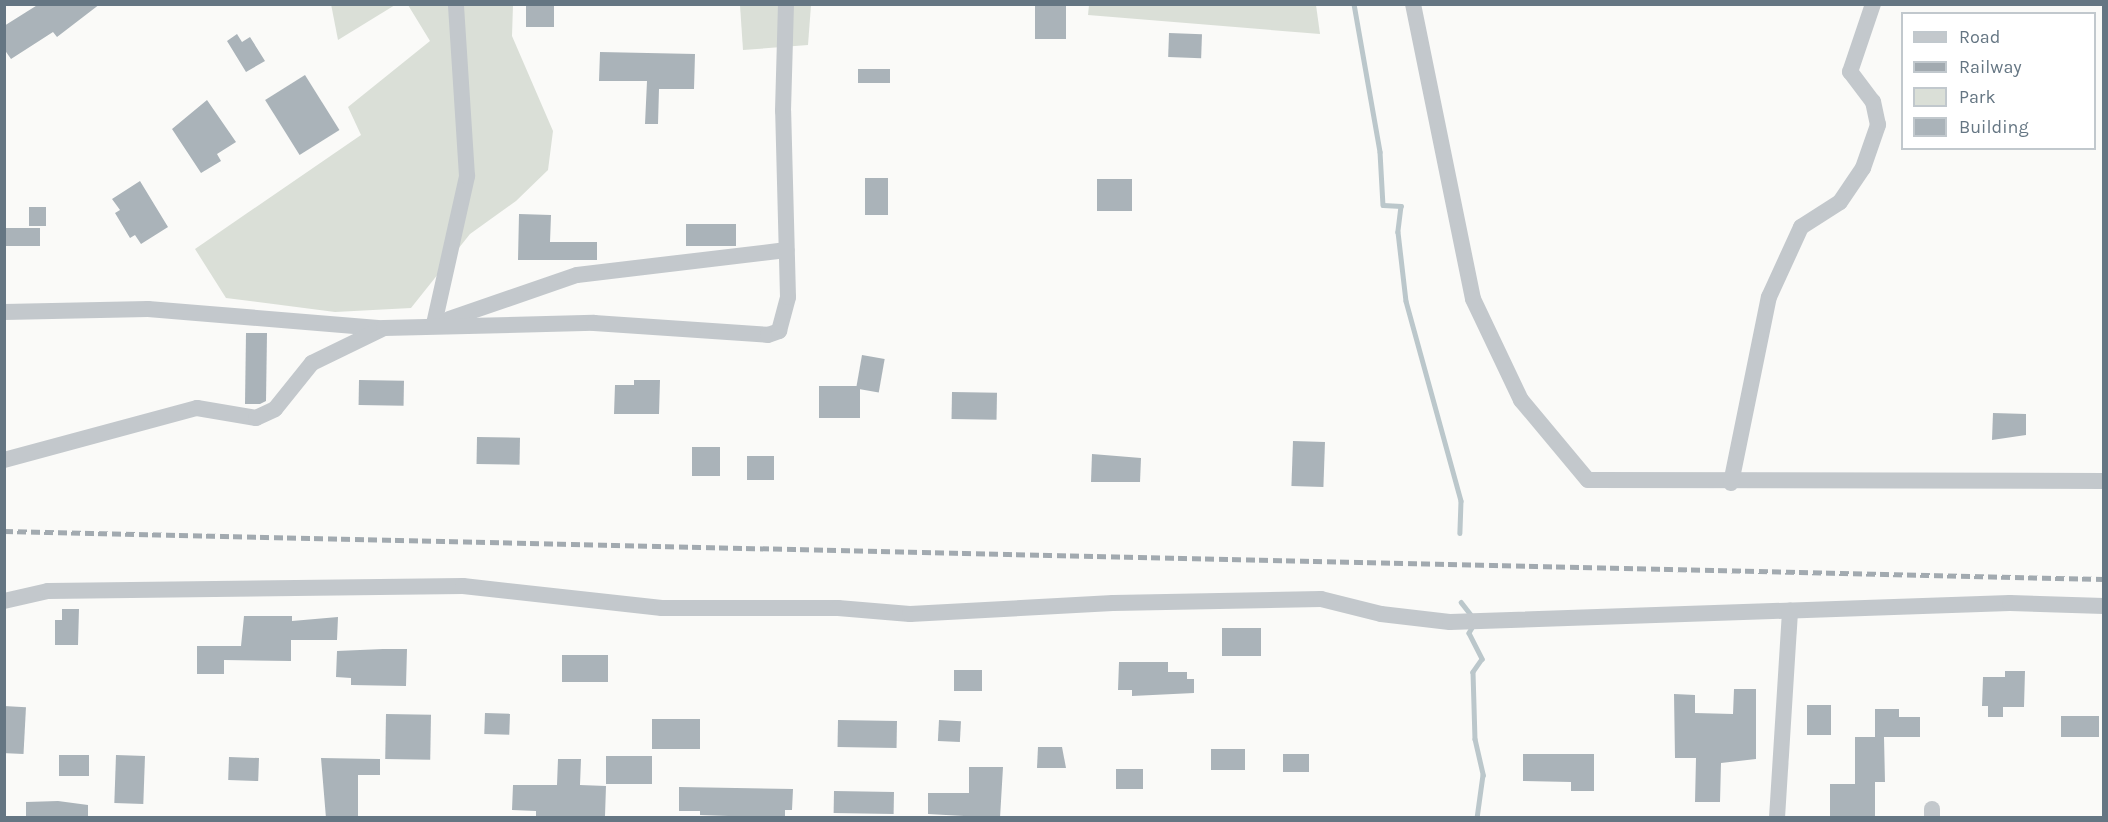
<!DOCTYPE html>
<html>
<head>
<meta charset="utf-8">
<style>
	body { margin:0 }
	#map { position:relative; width:2108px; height:822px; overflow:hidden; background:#fafaf8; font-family:Karla,sans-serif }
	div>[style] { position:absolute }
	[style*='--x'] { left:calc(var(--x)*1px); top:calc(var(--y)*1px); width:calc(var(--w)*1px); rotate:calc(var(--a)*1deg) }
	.green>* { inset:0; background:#dadfd7 }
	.stream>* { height:4.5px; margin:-2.25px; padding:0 2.25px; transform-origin:2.25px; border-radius:2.25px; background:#bbc7cb }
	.building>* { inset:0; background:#aab3b9; transform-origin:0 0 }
	.minor>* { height:16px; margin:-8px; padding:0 8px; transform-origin:8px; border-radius:8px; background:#c3c8cc }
	.rail>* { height:4.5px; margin-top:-2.25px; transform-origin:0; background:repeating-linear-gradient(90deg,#a2aab0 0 9px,transparent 0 13.5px) }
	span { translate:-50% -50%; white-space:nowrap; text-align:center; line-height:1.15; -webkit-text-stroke:6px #fff; paint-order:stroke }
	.frame { position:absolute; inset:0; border:6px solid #657683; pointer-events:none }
	.legend { position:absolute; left:1901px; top:12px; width:195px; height:138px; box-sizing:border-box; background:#fff; border:2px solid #c1c8cd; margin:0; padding:8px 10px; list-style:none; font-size:18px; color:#657683 }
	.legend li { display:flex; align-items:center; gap:12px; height:30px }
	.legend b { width:30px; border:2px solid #c1c8cd }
</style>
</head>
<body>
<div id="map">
	<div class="green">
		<i style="clip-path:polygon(331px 4px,395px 4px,395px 5px,338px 40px)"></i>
		<i style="clip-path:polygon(408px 5px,513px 5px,512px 36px,553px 131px,548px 170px,516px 201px,470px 234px,411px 308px,335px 312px,226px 298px,195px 249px,361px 135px,348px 107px,430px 41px)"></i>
		<i style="clip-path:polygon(740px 5px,811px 5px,808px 45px,743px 50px)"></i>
		<i style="clip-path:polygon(1089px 5px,1316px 5px,1320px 34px,1088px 15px)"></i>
	</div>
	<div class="stream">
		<i style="--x:1354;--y:4;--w:150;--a:80"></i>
		<i style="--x:1380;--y:152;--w:53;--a:86.8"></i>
		<i style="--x:1383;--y:205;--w:18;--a:3"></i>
		<i style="--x:1401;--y:206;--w:26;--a:97"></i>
		<i style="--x:1398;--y:232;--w:69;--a:83.4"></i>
		<i style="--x:1406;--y:301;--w:207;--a:74.6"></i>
		<i style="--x:1461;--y:501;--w:32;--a:92"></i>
		<i style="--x:1461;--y:602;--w:18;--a:52"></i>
		<i style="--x:1473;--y:626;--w:8;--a:120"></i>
		<i style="--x:1469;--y:633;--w:29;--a:63"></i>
		<i style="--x:1482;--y:659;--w:16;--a:125"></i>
		<i style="--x:1473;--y:672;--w:67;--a:88.3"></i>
		<i style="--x:1475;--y:739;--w:37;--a:77"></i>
		<i style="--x:1483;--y:775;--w:43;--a:97.9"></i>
	</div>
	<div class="building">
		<i style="clip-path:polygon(39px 4px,100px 4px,57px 37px,53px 32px,11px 59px,4px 49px,4px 26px)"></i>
		<i style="left:526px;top:4px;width:28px;height:23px"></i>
		<i style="left:1035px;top:4px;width:31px;height:35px"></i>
		<i style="left:1169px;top:33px;width:33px;height:24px;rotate:2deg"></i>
		<i style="clip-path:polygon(237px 34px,242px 42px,250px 37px,265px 61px,246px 72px,227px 41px)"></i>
		<i style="clip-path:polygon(600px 52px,695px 54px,694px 89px,659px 89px,658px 124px,645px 124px,647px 81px,599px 81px)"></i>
		<i style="left:858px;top:69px;width:32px;height:14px"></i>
		<i style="left:305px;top:75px;width:65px;height:47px;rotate:58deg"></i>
		<i style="clip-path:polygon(207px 100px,236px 142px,217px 154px,221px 161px,201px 173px,172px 129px)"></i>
		<i style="left:865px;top:178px;width:23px;height:37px"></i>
		<i style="left:1097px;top:179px;width:35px;height:32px"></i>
		<i style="clip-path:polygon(140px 181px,168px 227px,141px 244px,135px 235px,130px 238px,115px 213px,120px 210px,112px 199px)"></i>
		<i style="left:29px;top:207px;width:17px;height:19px"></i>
		<i style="clip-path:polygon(519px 214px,551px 215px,550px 242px,597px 242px,597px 260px,518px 260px)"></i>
		<i style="left:686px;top:224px;width:50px;height:22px"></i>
		<i style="left:4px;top:228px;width:36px;height:18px"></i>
		<i style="clip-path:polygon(246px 333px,267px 333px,266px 401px,260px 404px,245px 404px)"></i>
		<i style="left:862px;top:355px;width:23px;height:34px;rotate:10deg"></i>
		<i style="left:359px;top:380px;width:45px;height:25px;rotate:1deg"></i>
		<i style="clip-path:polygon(634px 380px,660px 380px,659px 414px,614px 414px,615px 385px,634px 385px)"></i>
		<i style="left:819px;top:386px;width:41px;height:32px"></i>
		<i style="left:952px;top:392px;width:45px;height:27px;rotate:1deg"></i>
		<i style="clip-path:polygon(1993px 413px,2026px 414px,2026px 435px,1992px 440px)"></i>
		<i style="left:477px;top:437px;width:43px;height:27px;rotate:1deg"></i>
		<i style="left:1293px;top:441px;width:32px;height:45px;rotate:2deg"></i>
		<i style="left:692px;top:447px;width:28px;height:29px"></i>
		<i style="clip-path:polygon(1092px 454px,1141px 458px,1140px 482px,1091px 482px)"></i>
		<i style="left:747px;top:456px;width:27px;height:24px"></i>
		<i style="clip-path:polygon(62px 609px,79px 609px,78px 645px,55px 645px,55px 620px,62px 620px)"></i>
		<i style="clip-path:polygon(244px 616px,292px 616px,292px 621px,338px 617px,337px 640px,291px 640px,291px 661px,224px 660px,224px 674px,197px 674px,197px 646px,241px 646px)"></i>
		<i style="left:1222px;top:628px;width:39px;height:28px"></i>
		<i style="clip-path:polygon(383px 649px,407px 649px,406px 686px,351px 685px,351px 678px,336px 677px,337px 651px)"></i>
		<i style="left:562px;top:655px;width:46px;height:27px"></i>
		<i style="clip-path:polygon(1119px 662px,1168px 662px,1168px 672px,1187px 672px,1187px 679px,1194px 679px,1194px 693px,1132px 696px,1132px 690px,1118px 690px)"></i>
		<i style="left:954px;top:670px;width:28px;height:21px"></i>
		<i style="clip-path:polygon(2005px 671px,2025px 671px,2024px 707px,2003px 707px,2003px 717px,1988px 717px,1988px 706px,1982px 706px,1983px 677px,2005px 677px)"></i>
		<i style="clip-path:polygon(1734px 689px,1756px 689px,1756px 759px,1721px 763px,1720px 802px,1695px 802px,1696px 758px,1675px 758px,1674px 694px,1695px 695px,1695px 713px,1733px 714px)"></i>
		<i style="left:1807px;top:705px;width:24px;height:30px"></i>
		<i style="left:4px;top:706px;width:22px;height:47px;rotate:3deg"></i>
		<i style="clip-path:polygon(1875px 709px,1899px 709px,1899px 717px,1920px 717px,1920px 737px,1884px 737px,1885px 782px,1875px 782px,1875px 818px,1830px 818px,1830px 784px,1855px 784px,1855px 737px,1875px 737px)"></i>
		<i style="left:485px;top:713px;width:25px;height:21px;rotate:2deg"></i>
		<i style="left:386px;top:714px;width:45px;height:45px;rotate:1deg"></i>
		<i style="left:2061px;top:716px;width:38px;height:21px"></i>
		<i style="left:652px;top:719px;width:48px;height:30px"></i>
		<i style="left:838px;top:720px;width:59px;height:27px;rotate:1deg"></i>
		<i style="left:939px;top:720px;width:22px;height:21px;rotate:3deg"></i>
		<i style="clip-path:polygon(1038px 747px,1062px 747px,1066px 768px,1037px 768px)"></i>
		<i style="left:1211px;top:749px;width:34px;height:21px"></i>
		<i style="left:1283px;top:754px;width:26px;height:18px"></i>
		<i style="clip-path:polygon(1523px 754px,1594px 754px,1594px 791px,1571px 791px,1571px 782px,1523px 781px)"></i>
		<i style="left:59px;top:755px;width:30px;height:21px"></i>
		<i style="left:116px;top:755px;width:29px;height:48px;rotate:2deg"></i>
		<i style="left:606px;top:756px;width:46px;height:28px"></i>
		<i style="left:229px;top:757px;width:30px;height:23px;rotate:2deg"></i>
		<i style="clip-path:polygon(321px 758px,380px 759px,380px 775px,358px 775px,358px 818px,326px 818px)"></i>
		<i style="clip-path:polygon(558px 759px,581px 759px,580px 785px,606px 786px,605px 816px,536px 818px,536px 811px,512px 810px,513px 785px,557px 785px)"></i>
		<i style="clip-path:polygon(969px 767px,1003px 767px,1000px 818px,928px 814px,928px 793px,969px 793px)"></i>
		<i style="left:1116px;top:769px;width:27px;height:20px"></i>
		<i style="clip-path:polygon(679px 787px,793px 789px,792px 810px,785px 810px,785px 818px,700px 815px,700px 811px,679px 811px)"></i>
		<i style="left:834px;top:791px;width:60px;height:22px;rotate:1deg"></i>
		<i style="clip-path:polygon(58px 801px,88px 805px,88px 818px,26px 818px,26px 802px)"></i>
	</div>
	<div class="minor">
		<i style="--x:1413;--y:4;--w:301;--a:78.5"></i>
		<i style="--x:1473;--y:299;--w:112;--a:64.6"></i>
		<i style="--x:1521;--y:400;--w:104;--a:50.1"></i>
		<i style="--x:1588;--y:480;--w:516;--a:0.11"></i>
		<i style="--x:4;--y:312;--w:144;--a:-1.2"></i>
		<i style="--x:148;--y:309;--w:234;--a:4.7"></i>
		<i style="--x:449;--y:319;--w:135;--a:-19"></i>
		<i style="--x:577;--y:275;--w:211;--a:-6.8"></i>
		<i style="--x:434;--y:324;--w:152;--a:-77.4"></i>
		<i style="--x:467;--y:176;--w:172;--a:-93.7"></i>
		<i style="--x:4;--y:460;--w:200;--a:-15.1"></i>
		<i style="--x:197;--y:408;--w:60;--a:9.6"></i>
		<i style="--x:256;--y:418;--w:21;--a:-25"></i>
		<i style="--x:275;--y:409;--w:59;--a:-51.2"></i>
		<i style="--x:312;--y:363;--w:80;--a:-25.9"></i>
		<i style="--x:384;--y:328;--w:210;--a:-1.4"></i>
		<i style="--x:594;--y:323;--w:174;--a:3.9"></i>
		<i style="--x:768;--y:335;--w:12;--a:-20"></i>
		<i style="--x:779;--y:331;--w:35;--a:-75"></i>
		<i style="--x:788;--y:297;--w:186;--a:-91.5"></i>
		<i style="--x:783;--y:111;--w:107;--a:-88.4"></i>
		<i style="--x:1731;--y:483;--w:190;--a:-78.5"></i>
		<i style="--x:1769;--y:297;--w:77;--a:-65.4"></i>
		<i style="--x:1801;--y:227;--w:46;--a:-32.7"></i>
		<i style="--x:1840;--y:202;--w:41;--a:-55.9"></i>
		<i style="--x:1863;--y:168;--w:46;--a:-70.8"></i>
		<i style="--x:1878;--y:125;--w:24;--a:-102"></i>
		<i style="--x:1873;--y:102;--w:38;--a:-127"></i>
		<i style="--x:1850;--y:72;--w:72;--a:-71.3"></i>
		<i style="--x:4;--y:601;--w:45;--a:-12.8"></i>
		<i style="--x:48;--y:591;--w:415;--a:-0.7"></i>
		<i style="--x:463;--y:586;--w:200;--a:6.3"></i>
		<i style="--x:662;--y:608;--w:176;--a:0"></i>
		<i style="--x:838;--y:608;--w:72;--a:4.8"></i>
		<i style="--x:910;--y:614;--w:203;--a:-3.1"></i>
		<i style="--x:1113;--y:603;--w:208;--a:-1.1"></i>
		<i style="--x:1321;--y:599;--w:62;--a:14"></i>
		<i style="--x:1381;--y:614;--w:69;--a:6.6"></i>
		<i style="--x:1450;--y:622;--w:560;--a:-1.94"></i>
		<i style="--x:2010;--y:603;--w:94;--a:1.8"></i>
		<i style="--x:1777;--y:818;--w:208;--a:-86.4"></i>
		<i style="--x:1932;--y:818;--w:9;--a:-90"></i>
	</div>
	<div class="rail">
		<i style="--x:4;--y:531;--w:2101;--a:1.31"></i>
	</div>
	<div class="frame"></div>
	<ul class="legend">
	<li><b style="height:8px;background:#c3c8cc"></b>Road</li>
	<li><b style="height:8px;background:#a2aab0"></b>Railway</li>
	<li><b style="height:16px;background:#dadfd7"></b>Park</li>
	<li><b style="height:16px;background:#aab3b9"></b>Building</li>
	</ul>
</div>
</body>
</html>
